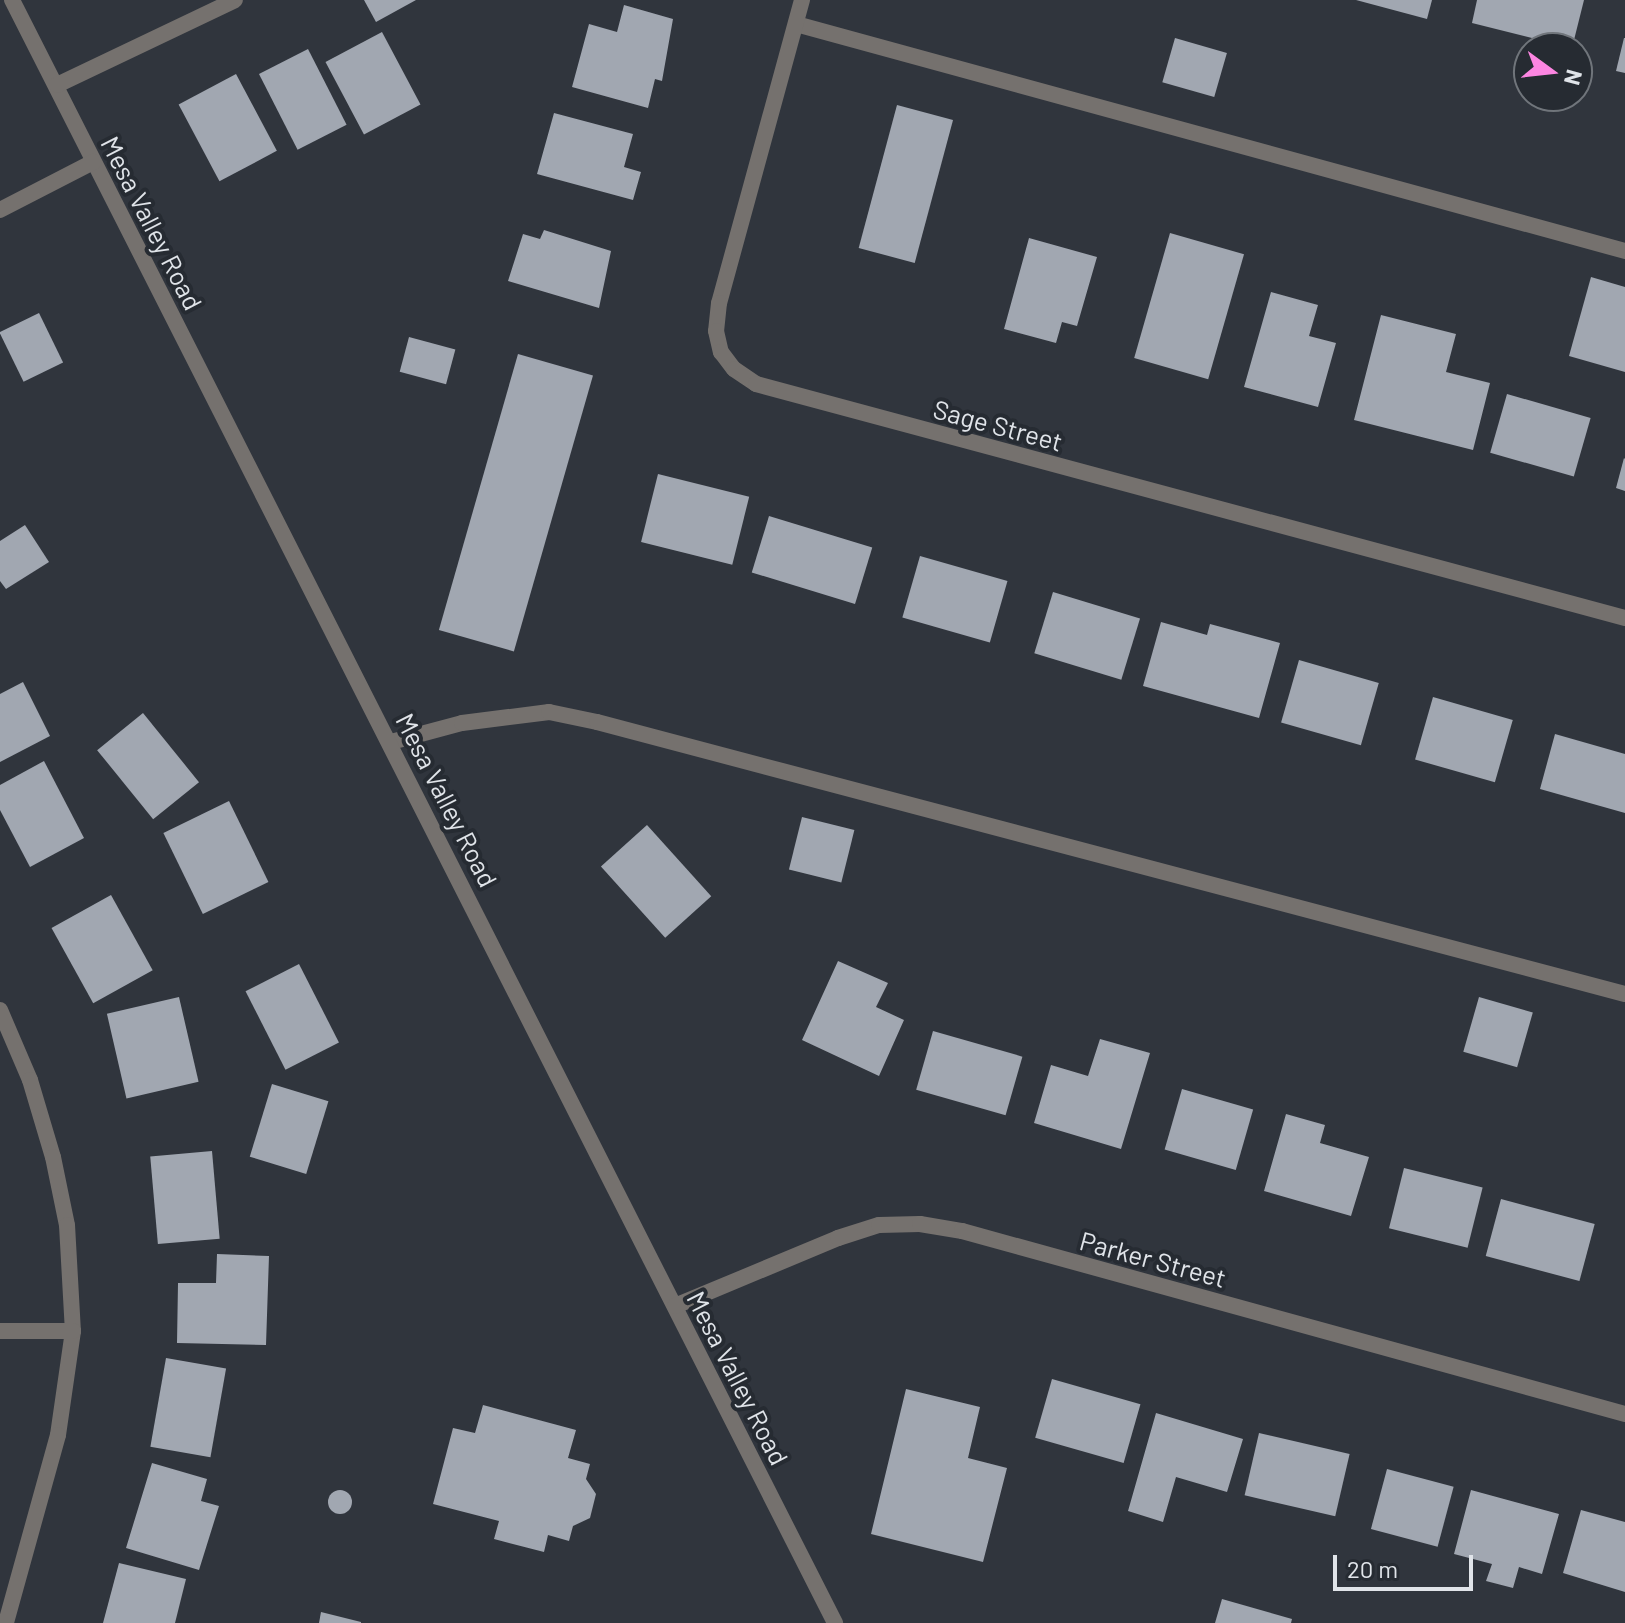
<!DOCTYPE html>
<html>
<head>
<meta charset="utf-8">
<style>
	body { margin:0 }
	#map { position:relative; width:1625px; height:1623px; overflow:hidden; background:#30353d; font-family:Barlow,sans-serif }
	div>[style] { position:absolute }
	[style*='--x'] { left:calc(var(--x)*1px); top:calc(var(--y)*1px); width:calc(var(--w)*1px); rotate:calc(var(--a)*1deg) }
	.building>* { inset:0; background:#a1a7b1; transform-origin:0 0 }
	.round { border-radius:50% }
	.lane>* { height:16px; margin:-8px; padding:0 8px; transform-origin:8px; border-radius:8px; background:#75716e }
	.street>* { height:16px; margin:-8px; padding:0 8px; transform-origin:8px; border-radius:8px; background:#75716e }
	span { translate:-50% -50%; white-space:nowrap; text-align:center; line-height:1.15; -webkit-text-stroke:8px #262b32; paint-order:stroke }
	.street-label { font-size:26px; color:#e0e4e9 }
	.north { position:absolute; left:1513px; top:32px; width:80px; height:80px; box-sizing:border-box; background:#262b32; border:2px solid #70757b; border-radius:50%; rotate:105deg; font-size:22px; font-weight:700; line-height:32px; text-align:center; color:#e0e4e9 }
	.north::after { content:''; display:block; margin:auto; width:28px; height:36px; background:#fd86e2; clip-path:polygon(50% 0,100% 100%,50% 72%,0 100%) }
	.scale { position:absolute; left:1333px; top:1555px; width:140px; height:36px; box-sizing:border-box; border:4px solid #e0e4e9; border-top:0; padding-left:10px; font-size:24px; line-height:28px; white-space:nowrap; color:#e0e4e9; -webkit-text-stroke:6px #262b32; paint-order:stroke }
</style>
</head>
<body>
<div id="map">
	<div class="building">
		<i style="clip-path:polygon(364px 0,416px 0,376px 22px)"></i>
		<i style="clip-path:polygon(1356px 0,1432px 0,1427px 19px)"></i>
		<i style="clip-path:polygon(1477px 0,1584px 0,1572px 48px,1472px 23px)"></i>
		<i style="clip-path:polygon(624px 5px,673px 19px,662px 81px,655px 79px,648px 108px,572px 87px,589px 24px,617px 32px)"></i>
		<i style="left:382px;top:32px;width:82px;height:64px;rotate:62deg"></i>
		<i style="left:1175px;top:38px;width:54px;height:46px;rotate:16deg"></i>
		<i style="clip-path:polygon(1624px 38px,1625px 38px,1625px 73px,1616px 71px)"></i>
		<i style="left:308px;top:49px;width:85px;height:55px;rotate:63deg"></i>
		<i style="left:236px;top:74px;width:87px;height:65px;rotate:62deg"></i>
		<i style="left:897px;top:105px;width:58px;height:148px;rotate:15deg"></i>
		<i style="clip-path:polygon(554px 113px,633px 134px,624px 167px,641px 172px,633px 200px,537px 174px)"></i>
		<i style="clip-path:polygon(544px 230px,611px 251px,599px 308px,508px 281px,523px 234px,540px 239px)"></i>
		<i style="left:1170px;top:233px;width:77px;height:130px;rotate:16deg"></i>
		<i style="clip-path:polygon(1029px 238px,1097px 257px,1077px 326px,1062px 322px,1056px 343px,1004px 329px)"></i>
		<i style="clip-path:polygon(1591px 277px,1625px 287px,1625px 372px,1569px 356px)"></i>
		<i style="clip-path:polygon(1271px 292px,1318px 305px,1309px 336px,1336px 343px,1318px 407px,1244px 387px)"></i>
		<i style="left:39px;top:313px;width:55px;height:44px;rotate:64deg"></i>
		<i style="clip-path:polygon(1381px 315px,1456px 334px,1446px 372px,1490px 383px,1473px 450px,1354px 420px)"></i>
		<i style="left:409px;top:337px;width:48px;height:36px;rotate:15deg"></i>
		<i style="left:518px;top:354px;width:78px;height:287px;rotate:16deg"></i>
		<i style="left:1507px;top:394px;width:87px;height:61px;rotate:16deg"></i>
		<i style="clip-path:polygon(1624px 458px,1625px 459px,1625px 491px,1616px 488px)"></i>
		<i style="left:658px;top:474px;width:94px;height:70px;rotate:14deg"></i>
		<i style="left:769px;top:516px;width:108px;height:59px;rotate:17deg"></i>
		<i style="clip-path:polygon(25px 525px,49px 562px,6px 589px,0 581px,0 541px)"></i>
		<i style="left:920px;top:556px;width:91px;height:64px;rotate:16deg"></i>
		<i style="left:1053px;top:592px;width:91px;height:64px;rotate:17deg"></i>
		<i style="clip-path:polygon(1161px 622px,1207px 635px,1210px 624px,1280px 643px,1259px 718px,1143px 686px)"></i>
		<i style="left:1299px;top:660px;width:83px;height:65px;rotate:16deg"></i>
		<i style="clip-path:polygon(23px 682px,50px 736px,0 762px,0 694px)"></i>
		<i style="left:1433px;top:697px;width:83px;height:65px;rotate:16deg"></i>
		<i style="left:143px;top:713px;width:89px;height:59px;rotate:51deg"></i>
		<i style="clip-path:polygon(1555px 734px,1625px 754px,1625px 813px,1540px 789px)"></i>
		<i style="clip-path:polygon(44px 761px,84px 838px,30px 867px,0 810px,0 785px)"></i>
		<i style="left:229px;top:801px;width:90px;height:73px;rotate:64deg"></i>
		<i style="left:802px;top:817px;width:54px;height:54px;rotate:14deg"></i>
		<i style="left:647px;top:825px;width:96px;height:62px;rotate:48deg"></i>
		<i style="left:111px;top:895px;width:86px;height:68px;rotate:61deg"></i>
		<i style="clip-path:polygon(838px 961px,888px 983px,876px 1007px,904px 1020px,879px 1076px,802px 1040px)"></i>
		<i style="left:299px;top:964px;width:88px;height:60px;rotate:63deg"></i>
		<i style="left:179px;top:997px;width:87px;height:74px;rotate:77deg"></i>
		<i style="left:1479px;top:997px;width:56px;height:57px;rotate:16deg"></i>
		<i style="left:933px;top:1031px;width:93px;height:61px;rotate:16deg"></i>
		<i style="clip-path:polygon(1100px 1039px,1150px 1053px,1121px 1149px,1034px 1123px,1051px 1065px,1088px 1076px)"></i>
		<i style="left:272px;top:1084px;width:59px;height:76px;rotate:17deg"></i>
		<i style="left:1182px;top:1089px;width:74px;height:63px;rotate:16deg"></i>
		<i style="clip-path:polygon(1286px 1114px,1325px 1125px,1320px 1143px,1369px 1157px,1351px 1216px,1264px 1191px)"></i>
		<i style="left:212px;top:1151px;width:88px;height:62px;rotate:85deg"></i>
		<i style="left:1404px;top:1168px;width:81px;height:62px;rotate:14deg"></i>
		<i style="left:1501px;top:1199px;width:97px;height:59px;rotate:15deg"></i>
		<i style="clip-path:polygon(217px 1254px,269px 1256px,266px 1345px,177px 1343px,178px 1283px,216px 1283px)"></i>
		<i style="left:166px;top:1358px;width:61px;height:90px;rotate:10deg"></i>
		<i style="left:1052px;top:1379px;width:92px;height:61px;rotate:16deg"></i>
		<i style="clip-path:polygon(906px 1389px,980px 1407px,968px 1458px,1007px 1468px,983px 1562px,871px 1534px)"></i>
		<i style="clip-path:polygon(483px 1405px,576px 1430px,568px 1458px,590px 1464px,586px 1479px,596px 1494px,590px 1518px,573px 1526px,569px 1541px,548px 1535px,544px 1552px,494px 1539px,499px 1521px,433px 1504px,453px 1428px,475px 1433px)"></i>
		<i style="clip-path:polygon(1156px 1413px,1243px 1439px,1227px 1492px,1176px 1477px,1163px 1522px,1128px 1511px)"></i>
		<i style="left:1259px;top:1433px;width:93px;height:64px;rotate:13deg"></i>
		<i style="clip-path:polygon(152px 1463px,207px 1479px,201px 1501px,219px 1506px,199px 1570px,126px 1548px)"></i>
		<i style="left:1387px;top:1469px;width:69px;height:62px;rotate:15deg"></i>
		<i style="clip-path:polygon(1471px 1490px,1559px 1514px,1542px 1574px,1519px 1567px,1513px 1588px,1486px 1581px,1492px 1564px,1454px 1554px)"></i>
		<i class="round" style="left:328px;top:1490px;width:24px;height:24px"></i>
		<i style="clip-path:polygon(1581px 1510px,1625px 1522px,1625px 1592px,1563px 1573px)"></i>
		<i style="clip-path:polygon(119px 1563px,186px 1579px,175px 1623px,103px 1623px)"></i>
		<i style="clip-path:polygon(1222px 1599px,1292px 1619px,1291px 1623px,1215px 1623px)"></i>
		<i style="clip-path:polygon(321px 1612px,361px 1622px,361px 1623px,319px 1623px)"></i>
	</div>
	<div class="lane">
		<i style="--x:796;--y:24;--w:860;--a:15.31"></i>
		<i style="--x:391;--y:742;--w:73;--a:-15"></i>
		<i style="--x:462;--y:723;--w:88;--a:-7.2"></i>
		<i style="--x:549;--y:712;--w:49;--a:11.8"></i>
		<i style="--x:597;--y:722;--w:1063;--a:14.82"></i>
	</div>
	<div class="street">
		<i style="--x:12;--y:0;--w:1820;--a:63.11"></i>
		<i style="--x:802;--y:0;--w:314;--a:105.3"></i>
		<i style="--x:719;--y:303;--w:28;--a:96"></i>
		<i style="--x:716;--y:331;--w:22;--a:77"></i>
		<i style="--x:721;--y:352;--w:21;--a:53"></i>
		<i style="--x:734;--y:369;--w:27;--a:34"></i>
		<i style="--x:756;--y:384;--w:900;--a:15.07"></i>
		<i style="--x:57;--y:85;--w:197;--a:-25.5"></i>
		<i style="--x:0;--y:210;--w:105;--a:-27.3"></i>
		<i style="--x:0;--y:1010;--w:76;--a:66.8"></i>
		<i style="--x:30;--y:1080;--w:80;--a:73.4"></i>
		<i style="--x:53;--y:1157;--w:69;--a:78.4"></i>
		<i style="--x:67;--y:1225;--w:106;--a:86.8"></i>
		<i style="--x:73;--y:1331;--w:105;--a:98.2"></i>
		<i style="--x:58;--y:1435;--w:195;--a:105.5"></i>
		<i style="--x:675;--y:1306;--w:177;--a:-22.6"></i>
		<i style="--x:838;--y:1238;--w:43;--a:-17.6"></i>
		<i style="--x:879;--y:1225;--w:41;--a:-1.4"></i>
		<i style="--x:920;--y:1224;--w:43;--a:9.5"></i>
		<i style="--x:962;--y:1231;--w:688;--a:15.43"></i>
		<i style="--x:0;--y:1331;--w:73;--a:0"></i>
	</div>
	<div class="street-label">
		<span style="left:152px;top:223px;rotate:63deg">Mesa Valley Road</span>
		<span style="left:998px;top:425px;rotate:15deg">Sage Street</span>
		<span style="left:447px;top:800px;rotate:63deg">Mesa Valley Road</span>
		<span style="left:1153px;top:1259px;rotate:15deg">Parker Street</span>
		<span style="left:738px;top:1378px;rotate:63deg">Mesa Valley Road</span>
	</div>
	<div class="north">N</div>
	<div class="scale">20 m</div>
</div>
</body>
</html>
